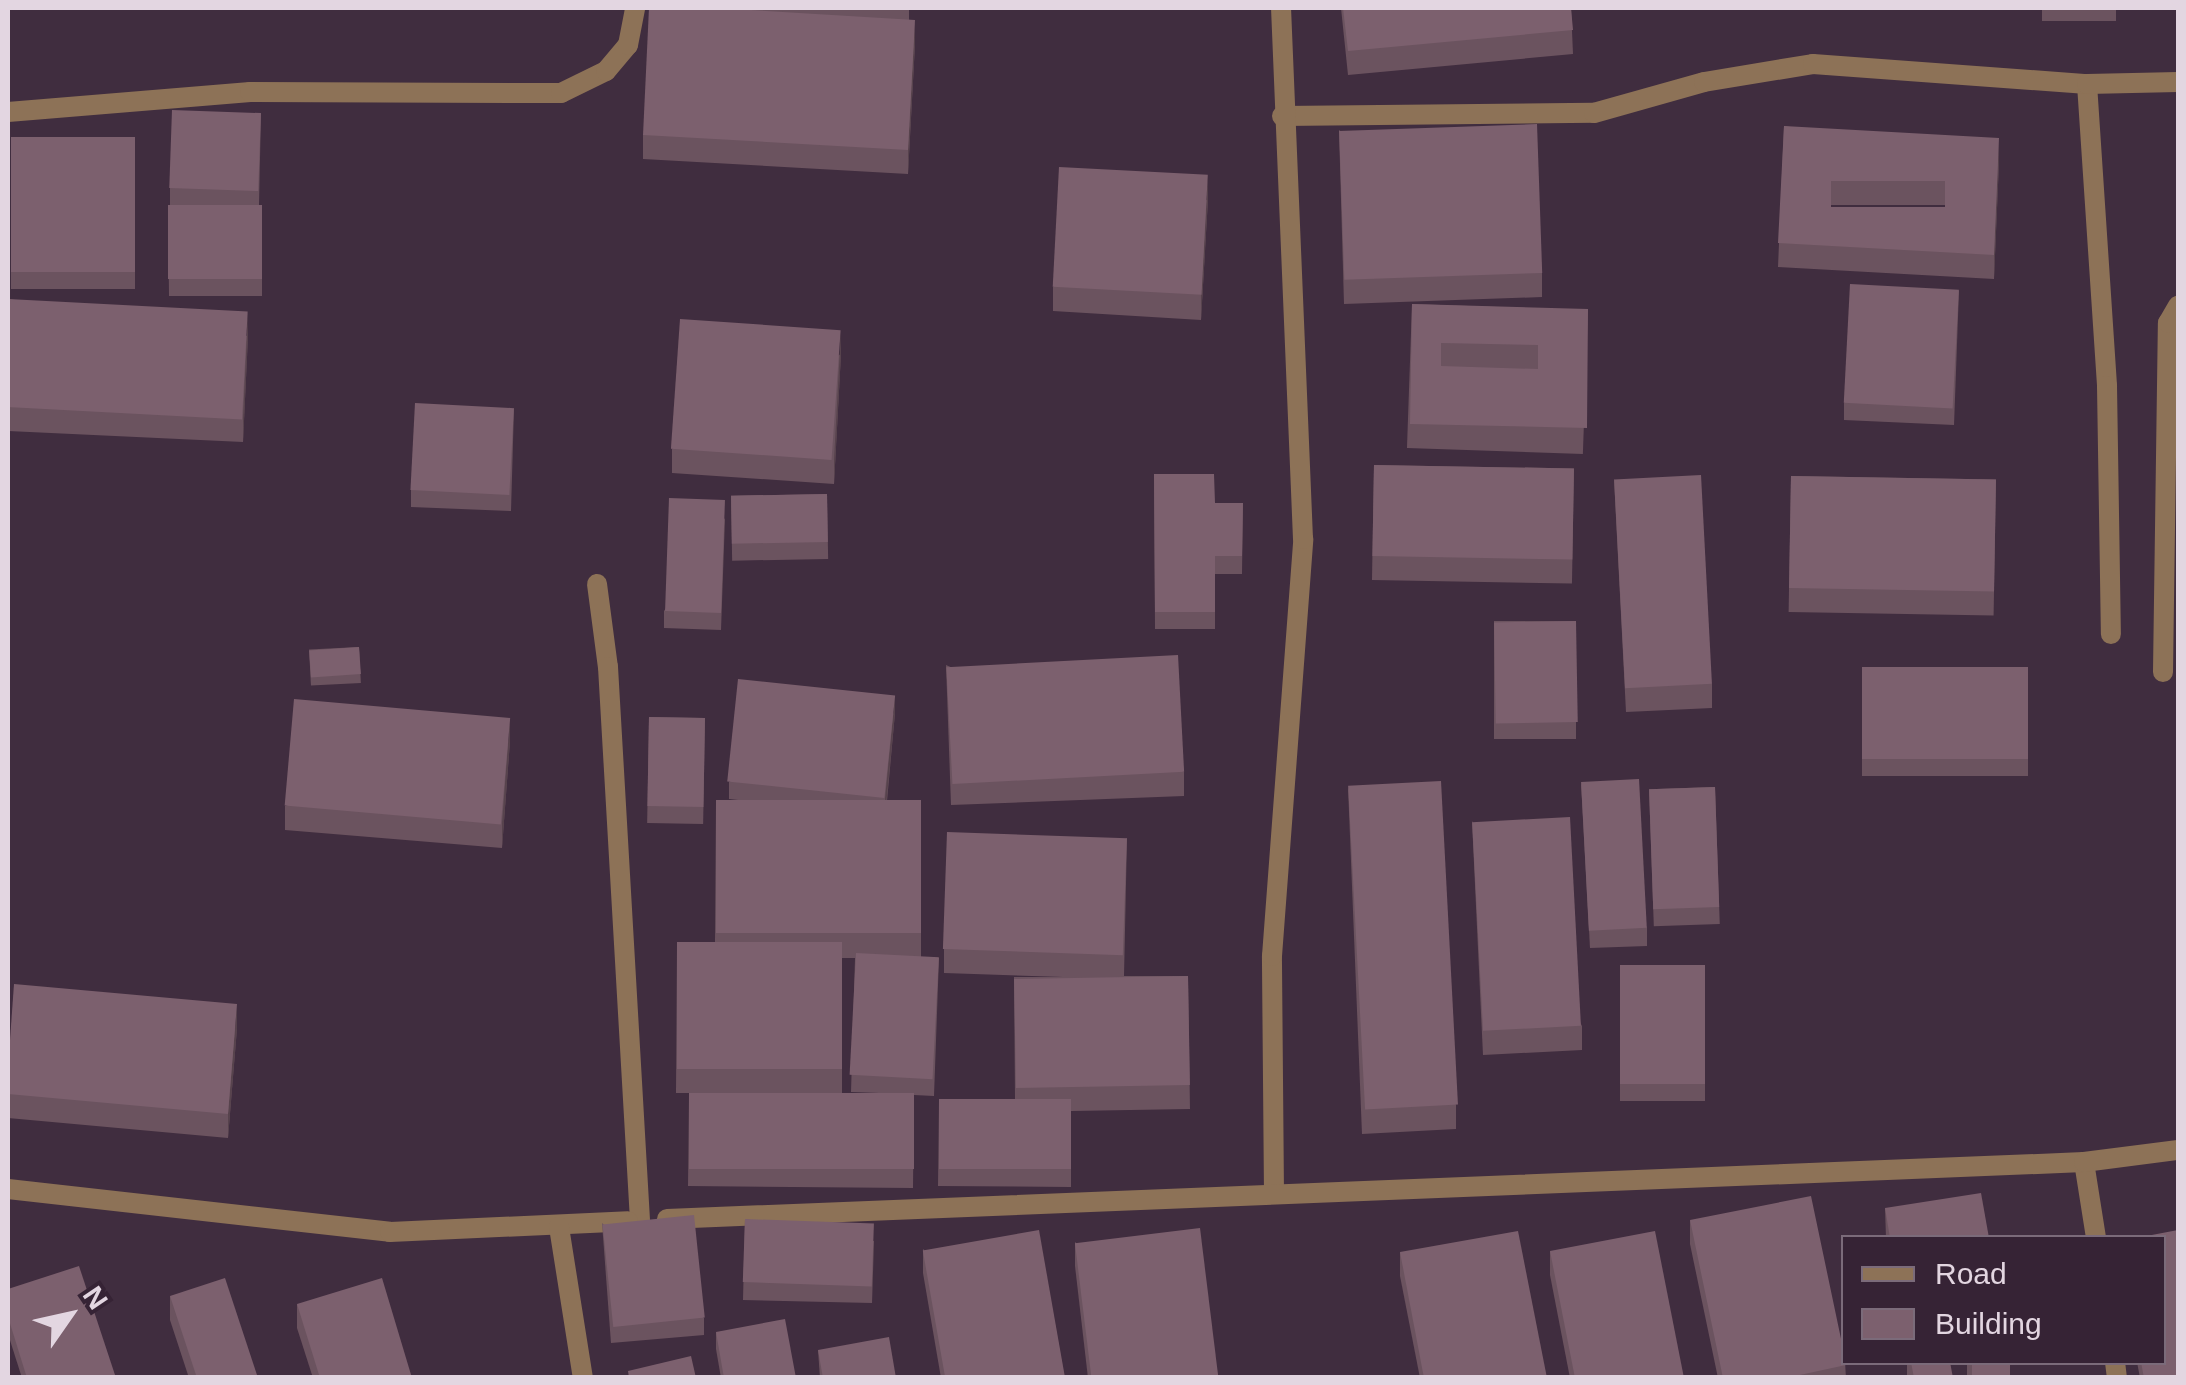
<!DOCTYPE html>
<html>
<head>
<meta charset="utf-8">
<style>
	body { margin:0 }
	#map { position:relative; width:2186px; height:1385px; overflow:hidden; background:#402d3f; font-family:Arial,sans-serif }
	div>[style] { position:absolute }
	[style*='--x'] { left:calc(var(--x)*1px); top:calc(var(--y)*1px); width:calc(var(--w)*1px); rotate:calc(var(--a)*1deg) }
	.service>* { height:20px; margin:-10px; padding:0 10px; transform-origin:10px; border-radius:10px; background:#8d7257 }
	.minor>* { height:20px; margin:-10px; padding:0 10px; transform-origin:10px; border-radius:10px; background:#8d7257 }
	.wall>* { inset:0; background:#6b535f; transform-origin:0 0 }
	.shaded-wall>* { inset:0; background:#57434d }
	.building>* { inset:0; background:#7c606e; transform-origin:0 0 }
	span { translate:-50% -50%; white-space:nowrap; text-align:center; line-height:1.15; -webkit-text-stroke:9px #362335; paint-order:stroke }
	.frame { position:absolute; inset:0; border:10px solid #e3d6e1; pointer-events:none }
	.legend { position:absolute; left:1841px; top:1235px; width:325px; height:130px; box-sizing:border-box; background:#362335; border:2px solid #7b6b7a; margin:0; padding:12px 18px; list-style:none; font-size:30px; color:#e3d6e1 }
	.legend li { display:flex; align-items:center; gap:20px; height:50px }
	.legend b { width:50px; border:2px solid #7b6b7a }
	.north { position:absolute; left:20px; top:1265px; width:100px; height:100px; -webkit-text-stroke:8px #362335; paint-order:stroke; rotate:56deg; font-size:28px; font-weight:700; line-height:40px; text-align:center; color:#e3d6e1 }
	.north::after { content:''; display:block; margin:auto; width:35px; height:45px; background:#e3d6e1; clip-path:polygon(50% 0,100% 100%,50% 72%,0 100%) }
</style>
</head>
<body>
<div id="map">
	<div class="service">
		<i style="--x:2163;--y:672;--w:349;--a:-89.2"></i>
		<i style="--x:2168;--y:323;--w:20;--a:-60"></i>
	</div>
	<div class="minor">
		<i style="--x:2087;--y:84;--w:303;--a:86.2"></i>
		<i style="--x:2107;--y:386;--w:248;--a:89.1"></i>
		<i style="--x:8;--y:112;--w:243;--a:-4.7"></i>
		<i style="--x:250;--y:92;--w:311;--a:0.2"></i>
		<i style="--x:561;--y:93;--w:50;--a:-26.1"></i>
		<i style="--x:606;--y:71;--w:34;--a:-50"></i>
		<i style="--x:628;--y:45;--w:38;--a:-79"></i>
		<i style="--x:1282;--y:116;--w:312;--a:-0.6"></i>
		<i style="--x:1594;--y:113;--w:114;--a:-15.7"></i>
		<i style="--x:1704;--y:82;--w:110;--a:-9.4"></i>
		<i style="--x:1813;--y:64;--w:275;--a:4.2"></i>
		<i style="--x:2087;--y:84;--w:91;--a:-1.3"></i>
		<i style="--x:597;--y:584;--w:84;--a:82.5"></i>
		<i style="--x:608;--y:667;--w:554;--a:86.69"></i>
		<i style="--x:2084;--y:1162;--w:77;--a:81"></i>
		<i style="--x:8;--y:1189;--w:384;--a:6.4"></i>
		<i style="--x:390;--y:1232;--w:238;--a:-2.6"></i>
		<i style="--x:1274;--y:1194;--w:238;--a:-90.5"></i>
		<i style="--x:1272;--y:956;--w:418;--a:-85.7"></i>
		<i style="--x:1303;--y:539;--w:531;--a:-92.37"></i>
		<i style="--x:667;--y:1219;--w:1418;--a:-2.3"></i>
		<i style="--x:2084;--y:1162;--w:95;--a:-7.3"></i>
		<i style="--x:559;--y:1227;--w:153;--a:81"></i>
		<i style="--x:2115;--y:1362;--w:16;--a:83"></i>
	</div>
	<div class="wall">
		<i style="clip-path:polygon(393px 8px,497px 8px,497px 9px,393px 10px)"></i>
		<i style="clip-path:polygon(734px 8px,909px 8px,909px 19px,915px 44px,908px 174px,643px 159px,643px 135px)"></i>
		<i style="clip-path:polygon(1341px 8px,1571px 8px,1573px 54px,1348px 75px)"></i>
		<i style="left:2042px;top:8px;width:74px;height:13px"></i>
		<i style="clip-path:polygon(261px 113px,259px 205px,262px 205px,262px 296px,169px 296px,168px 206px,170px 205px,170px 188px)"></i>
		<i style="clip-path:polygon(evenodd,1784px 126px,1999px 162px,1994px 279px,1778px 267px,1784px 126px,1831px 205px,1945px 205px,1945px 207px,1831px 207px,1831px 205px)"></i>
		<i style="clip-path:polygon(1339px 130px,1542px 273px,1542px 297px,1344px 304px)"></i>
		<i style="left:11px;top:137px;width:124px;height:152px"></i>
		<i style="clip-path:polygon(1208px 199px,1201px 320px,1053px 311px,1053px 287px)"></i>
		<i style="clip-path:polygon(1959px 290px,1954px 425px,1844px 420px,1844px 403px)"></i>
		<i style="clip-path:polygon(8px 299px,248px 336px,243px 442px,8px 431px)"></i>
		<i style="left:1412px;top:304px;width:176px;height:144px;rotate:2deg"></i>
		<i style="clip-path:polygon(841px 354px,834px 484px,672px 473px,672px 449px)"></i>
		<i style="clip-path:polygon(514px 408px,511px 511px,411px 507px,411px 490px)"></i>
		<i style="left:1374px;top:465px;width:200px;height:115px;rotate:1deg"></i>
		<i style="clip-path:polygon(1154px 474px,1215px 503px,1243px 503px,1242px 574px,1215px 574px,1215px 629px,1155px 629px)"></i>
		<i style="left:1791px;top:476px;width:205px;height:136px;rotate:1deg"></i>
		<i style="clip-path:polygon(1614px 479px,1712px 684px,1712px 708px,1626px 712px)"></i>
		<i style="left:827px;top:494px;width:65px;height:96px;rotate:89deg"></i>
		<i style="clip-path:polygon(725px 518px,721px 630px,664px 628px,664px 611px)"></i>
		<i style="left:1576px;top:621px;width:118px;height:82px;rotate:90deg"></i>
		<i style="left:359px;top:647px;width:36px;height:50px;rotate:87deg"></i>
		<i style="clip-path:polygon(946px 665px,1184px 772px,1184px 796px,951px 805px)"></i>
		<i style="left:1862px;top:667px;width:166px;height:109px"></i>
		<i style="clip-path:polygon(895px 713px,887px 801px,921px 801px,921px 957px,939px 958px,934px 1096px,914px 1095px,913px 1188px,688px 1186px,689px 1093px,907px 1094px,851px 1092px,855px 958px,842px 958px,842px 1093px,676px 1093px,677px 942px,715px 942px,716px 800px,738px 800px,729px 799px,729px 782px)"></i>
		<i style="left:649px;top:717px;width:56px;height:106px;rotate:1deg"></i>
		<i style="clip-path:polygon(510px 741px,502px 848px,285px 830px,285px 806px)"></i>
		<i style="clip-path:polygon(1581px 783px,1647px 928px,1647px 946px,1590px 948px)"></i>
		<i style="clip-path:polygon(1348px 787px,1456px 1105px,1456px 1129px,1362px 1134px)"></i>
		<i style="left:1715px;top:787px;width:137px;height:66px;rotate:88deg"></i>
		<i style="clip-path:polygon(1472px 821px,1582px 1026px,1582px 1050px,1483px 1055px)"></i>
		<i style="clip-path:polygon(1127px 838px,1124px 976px,1188px 976px,1190px 1109px,1071px 1111px,1071px 1187px,938px 1186px,939px 1099px,1015px 1099px,1014px 977px,1063px 977px,944px 973px,944px 949px)"></i>
		<i style="left:1620px;top:965px;width:85px;height:136px"></i>
		<i style="clip-path:polygon(237px 1028px,228px 1138px,8px 1118px,8px 1068px)"></i>
		<i style="clip-path:polygon(1885px 1208px,1989px 1238px,1886px 1238px)"></i>
		<i style="clip-path:polygon(745px 1219px,874px 1241px,872px 1303px,743px 1300px)"></i>
		<i style="clip-path:polygon(1690px 1220px,1845px 1362px,1846px 1378px,1718px 1378px,1690px 1244px)"></i>
		<i style="clip-path:polygon(602px 1223px,704px 1318px,704px 1335px,611px 1343px)"></i>
		<i style="clip-path:polygon(1075px 1242px,1218px 1378px,1088px 1378px,1075px 1266px)"></i>
		<i style="clip-path:polygon(923px 1249px,1064px 1378px,941px 1378px,923px 1273px)"></i>
		<i style="clip-path:polygon(1550px 1251px,1684px 1378px,1570px 1378px,1550px 1275px)"></i>
		<i style="clip-path:polygon(1400px 1252px,1547px 1378px,1420px 1378px,1400px 1276px)"></i>
		<i style="clip-path:polygon(8px 1289px,116px 1378px,22px 1378px,8px 1334px)"></i>
		<i style="clip-path:polygon(170px 1296px,258px 1378px,189px 1378px,170px 1320px)"></i>
		<i style="clip-path:polygon(297px 1304px,412px 1378px,313px 1378px,297px 1328px)"></i>
		<i style="clip-path:polygon(716px 1332px,796px 1378px,721px 1378px,716px 1349px)"></i>
		<i style="clip-path:polygon(818px 1350px,896px 1378px,820px 1378px)"></i>
		<i style="left:1907px;top:1362px;width:43px;height:16px"></i>
		<i style="left:1967px;top:1362px;width:43px;height:16px"></i>
		<i style="clip-path:polygon(2137px 1362px,2164px 1362px,2178px 1378px,2140px 1378px)"></i>
	</div>
	<div class="shaded-wall">
		<i style="clip-path:polygon(915px 20px,915px 44px,908px 174px,908px 150px)"></i>
		<i style="clip-path:polygon(1999px 138px,1999px 162px,1994px 279px,1994px 255px)"></i>
		<i style="clip-path:polygon(1208px 175px,1208px 199px,1201px 320px,1201px 296px)"></i>
		<i style="clip-path:polygon(248px 312px,248px 336px,243px 442px,243px 418px)"></i>
		<i style="clip-path:polygon(841px 330px,841px 354px,834px 484px,834px 460px)"></i>
		<i style="clip-path:polygon(895px 696px,895px 713px,885px 816px,885px 799px)"></i>
		<i style="clip-path:polygon(510px 717px,510px 741px,502px 848px,502px 824px)"></i>
		<i style="clip-path:polygon(237px 1004px,237px 1028px,228px 1138px,228px 1114px)"></i>
	</div>
	<div class="building">
		<i style="clip-path:polygon(649px 8px,717px 8px,915px 20px,908px 150px,643px 135px)"></i>
		<i style="clip-path:polygon(1343px 8px,1571px 8px,1573px 30px,1348px 51px)"></i>
		<i style="left:172px;top:110px;width:89px;height:78px;rotate:2deg"></i>
		<i style="left:1537px;top:124px;width:149px;height:198px;rotate:88deg"></i>
		<i style="clip-path:polygon(evenodd,1784px 126px,1999px 138px,1994px 255px,1778px 243px,1784px 126px,1831px 181px,1945px 181px,1945px 207px,1831px 207px,1831px 181px)"></i>
		<i style="left:11px;top:137px;width:124px;height:135px"></i>
		<i style="left:1059px;top:167px;width:149px;height:120px;rotate:3deg"></i>
		<i style="left:262px;top:205px;width:74px;height:94px;rotate:90deg"></i>
		<i style="left:1850px;top:284px;width:109px;height:119px;rotate:3deg"></i>
		<i style="left:8px;top:299px;width:240px;height:108px;rotate:3deg"></i>
		<i style="clip-path:polygon(evenodd,1412px 304px,1588px 309px,1587px 428px,1410px 424px,1412px 304px,1441px 343px,1538px 345px,1538px 369px,1441px 366px,1441px 343px)"></i>
		<i style="left:680px;top:319px;width:161px;height:130px;rotate:4deg"></i>
		<i style="left:415px;top:403px;width:99px;height:87px;rotate:3deg"></i>
		<i style="left:1374px;top:465px;width:200px;height:91px;rotate:1deg"></i>
		<i style="clip-path:polygon(1154px 474px,1214px 474px,1215px 503px,1243px 503px,1242px 556px,1215px 556px,1215px 612px,1155px 612px)"></i>
		<i style="left:1701px;top:475px;width:209px;height:87px;rotate:87deg"></i>
		<i style="left:1791px;top:476px;width:205px;height:112px;rotate:1deg"></i>
		<i style="left:827px;top:494px;width:48px;height:96px;rotate:89deg"></i>
		<i style="left:669px;top:498px;width:56px;height:113px;rotate:2deg"></i>
		<i style="left:1576px;top:621px;width:101px;height:82px;rotate:89deg"></i>
		<i style="left:359px;top:647px;width:27px;height:50px;rotate:86deg"></i>
		<i style="left:1178px;top:655px;width:117px;height:232px;rotate:87deg"></i>
		<i style="left:1862px;top:667px;width:166px;height:92px"></i>
		<i style="left:738px;top:679px;width:158px;height:103px;rotate:6deg"></i>
		<i style="left:294px;top:699px;width:217px;height:107px;rotate:5deg"></i>
		<i style="left:649px;top:717px;width:56px;height:89px;rotate:1deg"></i>
		<i style="left:1639px;top:779px;width:149px;height:58px;rotate:87deg"></i>
		<i style="left:1441px;top:781px;width:324px;height:93px;rotate:87deg"></i>
		<i style="left:1715px;top:787px;width:120px;height:66px;rotate:88deg"></i>
		<i style="left:716px;top:800px;width:205px;height:133px"></i>
		<i style="left:1570px;top:817px;width:209px;height:98px;rotate:87deg"></i>
		<i style="left:947px;top:832px;width:180px;height:117px;rotate:2deg"></i>
		<i style="left:677px;top:942px;width:165px;height:127px"></i>
		<i style="left:856px;top:953px;width:83px;height:122px;rotate:3deg"></i>
		<i style="left:1620px;top:965px;width:85px;height:119px"></i>
		<i style="left:1188px;top:976px;width:109px;height:174px;rotate:89deg"></i>
		<i style="clip-path:polygon(14px 984px,237px 1004px,228px 1114px,8px 1094px,8px 1068px)"></i>
		<i style="left:689px;top:1093px;width:225px;height:76px"></i>
		<i style="left:939px;top:1099px;width:132px;height:70px"></i>
		<i style="clip-path:polygon(1981px 1193px,1989px 1238px,1890px 1238px,1885px 1208px)"></i>
		<i style="clip-path:polygon(1811px 1196px,1844px 1353px,1844px 1362px,1845px 1362px,1846px 1365px,1786px 1378px,1723px 1378px,1690px 1220px)"></i>
		<i style="left:694px;top:1215px;width:103px;height:92px;rotate:84deg"></i>
		<i style="left:745px;top:1219px;width:129px;height:63px;rotate:2deg"></i>
		<i style="left:1200px;top:1228px;width:151px;height:126px;rotate:83deg"></i>
		<i style="left:1039px;top:1230px;width:150px;height:118px;rotate:80deg"></i>
		<i style="clip-path:polygon(2178px 1230px,2178px 1378px,2144px 1378px,2141px 1362px,2164px 1362px,2164px 1238px,2136px 1238px)"></i>
		<i style="clip-path:polygon(1518px 1231px,1547px 1378px,1424px 1378px,1400px 1252px)"></i>
		<i style="clip-path:polygon(1655px 1231px,1684px 1378px,1575px 1378px,1550px 1251px)"></i>
		<i style="clip-path:polygon(79px 1266px,116px 1378px,27px 1378px,8px 1317px,8px 1289px)"></i>
		<i style="clip-path:polygon(225px 1278px,258px 1378px,197px 1378px,170px 1296px)"></i>
		<i style="clip-path:polygon(382px 1278px,412px 1378px,320px 1378px,297px 1304px)"></i>
		<i style="clip-path:polygon(785px 1319px,796px 1378px,724px 1378px,716px 1332px)"></i>
		<i style="clip-path:polygon(889px 1337px,896px 1378px,823px 1378px,818px 1350px)"></i>
		<i style="clip-path:polygon(691px 1356px,696px 1378px,629px 1378px,628px 1371px)"></i>
		<i style="clip-path:polygon(1911px 1362px,1950px 1362px,1953px 1378px,1914px 1378px)"></i>
		<i style="left:1972px;top:1362px;width:38px;height:16px"></i>
	</div>
	<div class="frame"></div>
	<ul class="legend">
	<li><b style="height:12px;background:#8d7257"></b>Road</li>
	<li><b style="height:28px;background:#7c606e"></b>Building</li>
	</ul>
	<div class="north">N</div>
</div>
</body>
</html>
